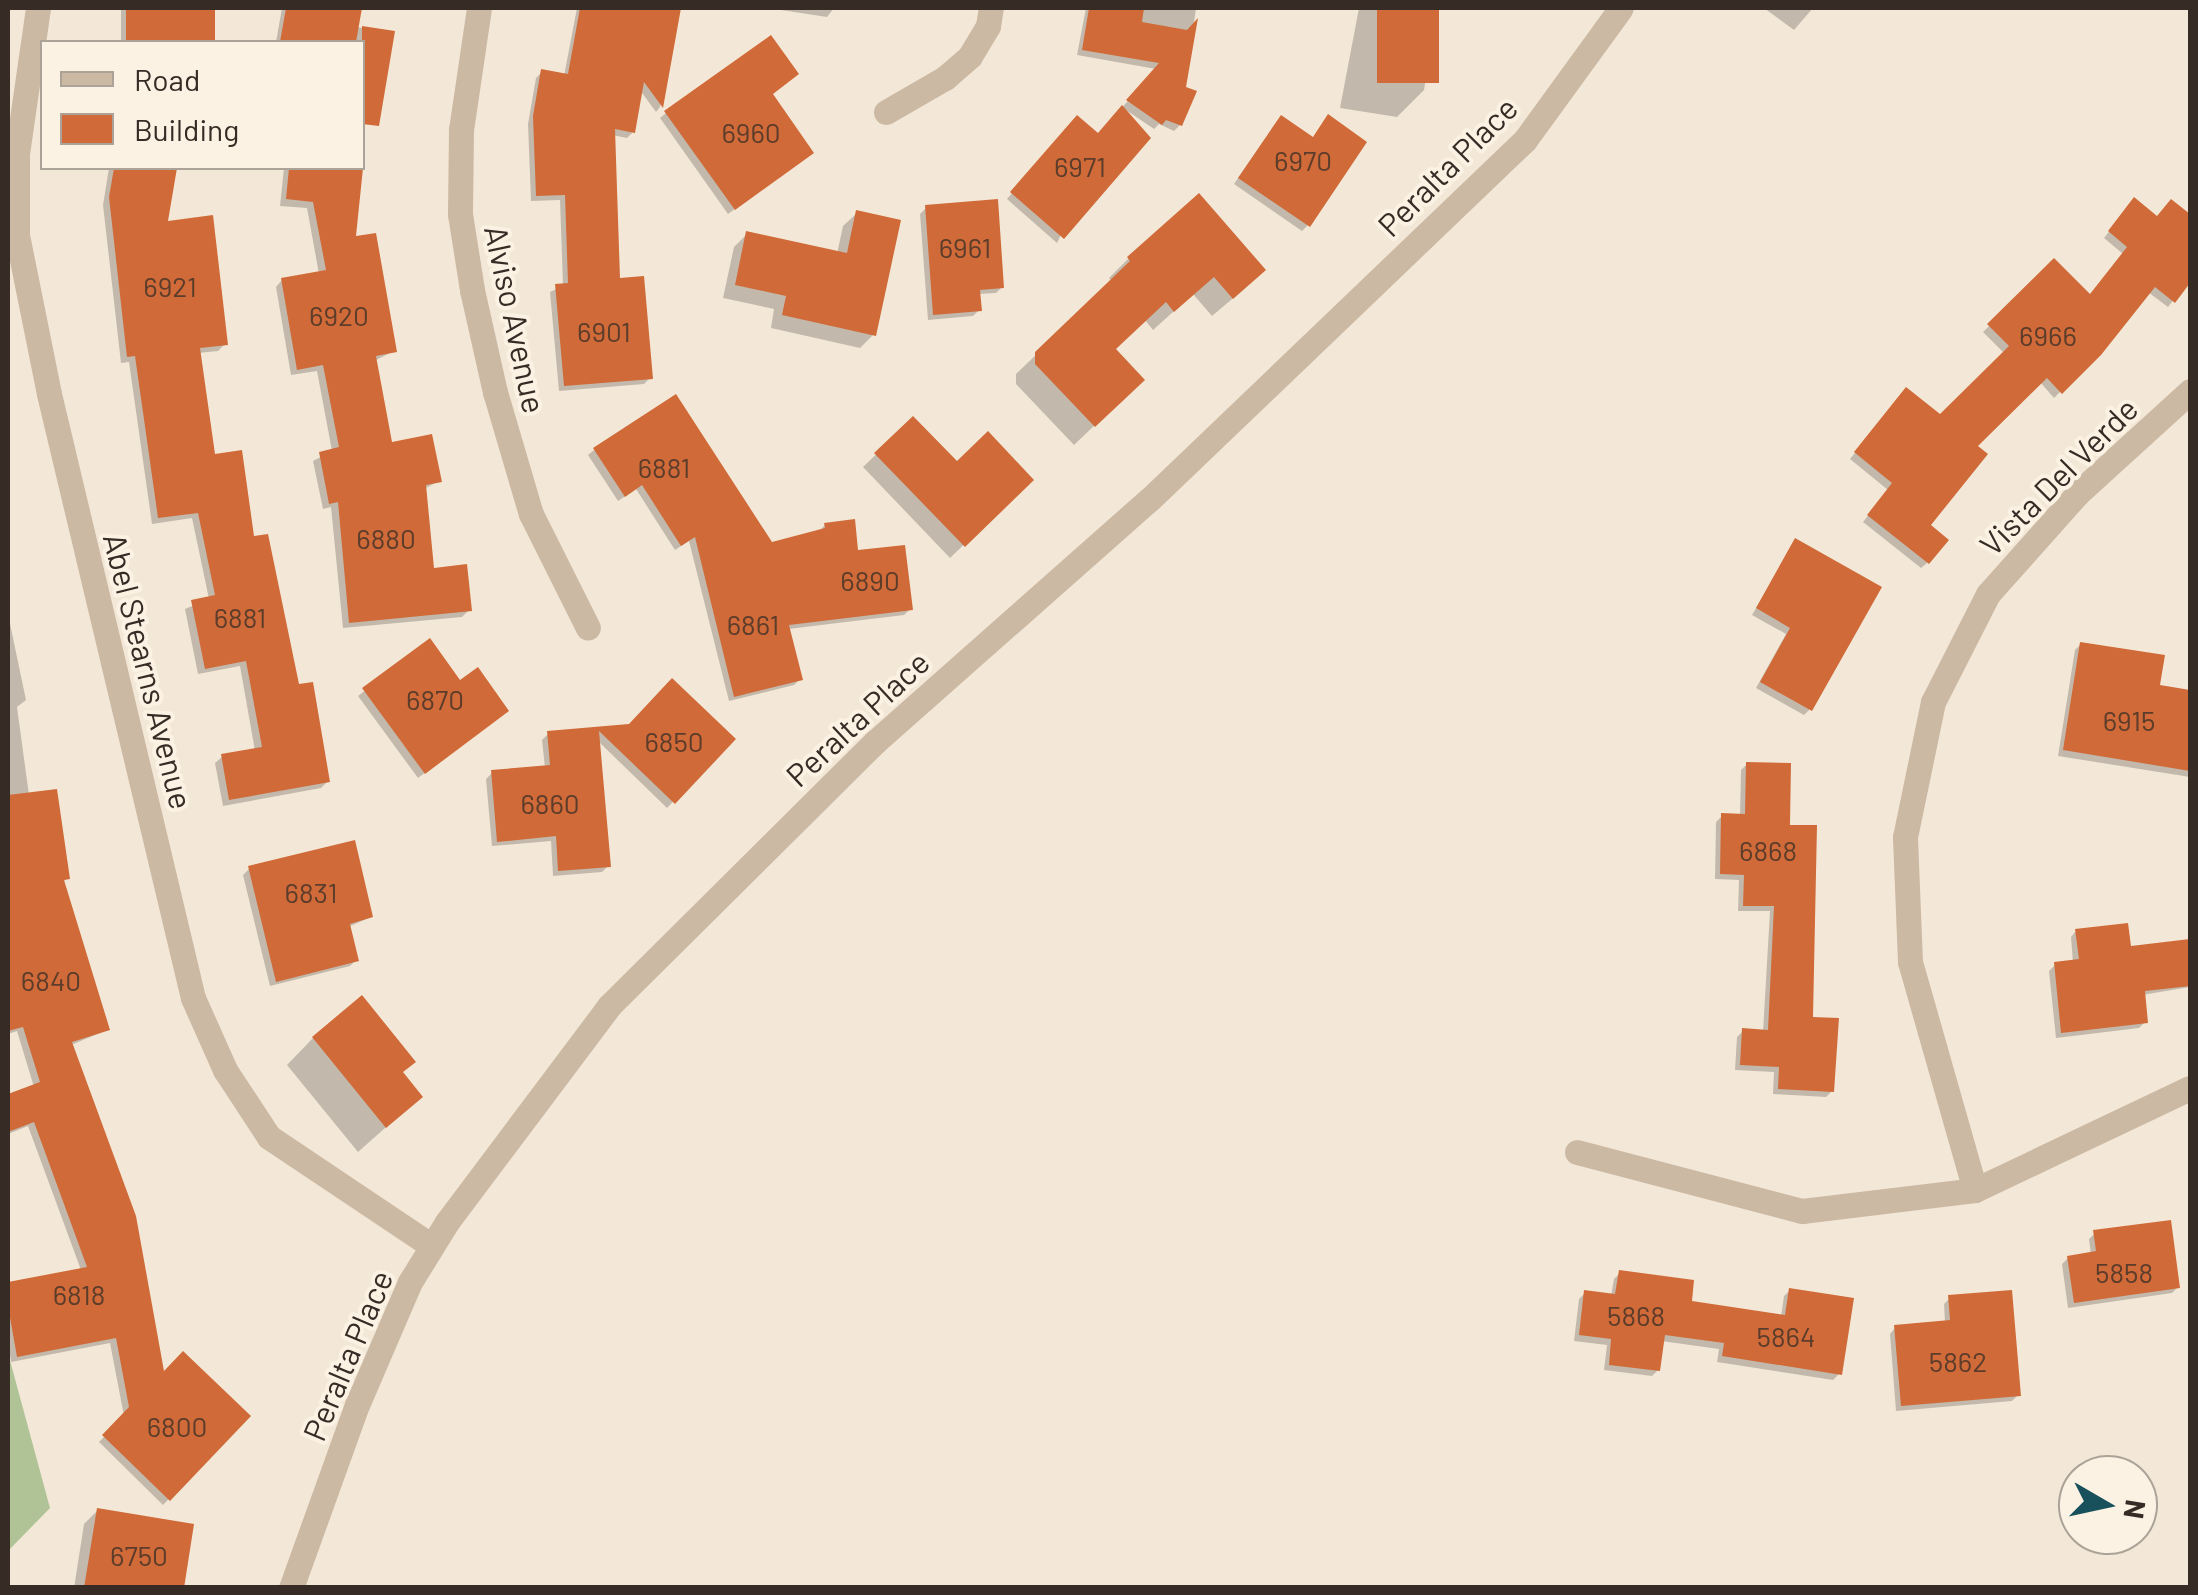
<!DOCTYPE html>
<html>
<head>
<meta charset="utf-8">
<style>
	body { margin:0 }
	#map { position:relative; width:2198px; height:1595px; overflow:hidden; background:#f3e8d7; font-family:Barlow,sans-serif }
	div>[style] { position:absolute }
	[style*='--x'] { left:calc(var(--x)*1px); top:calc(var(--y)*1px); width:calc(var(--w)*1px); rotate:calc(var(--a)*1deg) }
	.green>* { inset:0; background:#b0c396 }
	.shadow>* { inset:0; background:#0003; transform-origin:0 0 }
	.building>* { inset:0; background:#d06a38; transform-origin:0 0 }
	.minor>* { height:25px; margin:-12.5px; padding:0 12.5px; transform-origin:12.5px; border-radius:12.5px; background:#ccb9a3 }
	span { translate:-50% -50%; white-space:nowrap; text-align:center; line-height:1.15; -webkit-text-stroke:8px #fbf2e4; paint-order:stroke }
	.number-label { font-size:28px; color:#5c3c2a }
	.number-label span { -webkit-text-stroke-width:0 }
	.street-label { font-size:32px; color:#362c25 }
	.frame { position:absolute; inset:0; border:10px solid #362c25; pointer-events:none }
	.legend { position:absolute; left:40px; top:40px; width:325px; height:130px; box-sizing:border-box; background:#fbf2e4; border:2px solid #aca398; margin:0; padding:12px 18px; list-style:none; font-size:30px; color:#362c25 }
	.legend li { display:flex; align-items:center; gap:20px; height:50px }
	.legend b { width:50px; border:2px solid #aca398 }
	.north { position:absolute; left:2058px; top:1455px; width:100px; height:100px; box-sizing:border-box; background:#fbf2e4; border:2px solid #aca398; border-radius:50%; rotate:99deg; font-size:28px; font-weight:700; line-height:40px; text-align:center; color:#362c25 }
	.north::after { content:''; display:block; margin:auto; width:35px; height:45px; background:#18515b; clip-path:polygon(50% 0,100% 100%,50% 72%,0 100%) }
</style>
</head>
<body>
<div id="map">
	<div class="green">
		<i style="clip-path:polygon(8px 1353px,50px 1508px,8px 1551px)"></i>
	</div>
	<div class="shadow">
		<i style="left:121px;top:8px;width:91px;height:34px"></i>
		<i style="clip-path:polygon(282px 8px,360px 8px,356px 27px,392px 33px,368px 84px,362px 145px,362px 42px,276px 42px)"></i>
		<i style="clip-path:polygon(577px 8px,680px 8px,660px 107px,656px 112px,640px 90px,633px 132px,627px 138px,612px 135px,618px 281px,650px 378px,644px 384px,559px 391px,550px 292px,563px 286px,560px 200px,531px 201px,528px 124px,536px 78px,542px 72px,564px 76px)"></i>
		<i style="clip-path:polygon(768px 8px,834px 8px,827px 17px)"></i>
		<i style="clip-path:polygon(1086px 8px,1196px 8px,1180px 125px,1174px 131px,1159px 124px,1154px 129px,1123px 108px,1057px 243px,1007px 199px,1071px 124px,1097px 136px,1156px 69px,1077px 55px)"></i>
		<i style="clip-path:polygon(1359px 8px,1437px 8px,1424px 90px,1397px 117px,1340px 108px)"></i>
		<i style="clip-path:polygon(1764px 8px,1813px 8px,1794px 30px)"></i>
		<i style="clip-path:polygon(770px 94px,805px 159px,728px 214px,660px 118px,666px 113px)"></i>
		<i style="clip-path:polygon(1275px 124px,1312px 140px,1308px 225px,1302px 231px,1234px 184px)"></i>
		<i style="clip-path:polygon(109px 168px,174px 168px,165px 223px,225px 344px,218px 351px,198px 353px,213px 456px,252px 539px,328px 781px,321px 788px,223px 806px,215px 763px,222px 757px,255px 751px,240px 666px,198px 674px,185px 609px,209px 599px,192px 518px,152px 524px,129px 362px,121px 363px,103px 205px)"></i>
		<i style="clip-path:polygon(284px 168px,360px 168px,353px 239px,394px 351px,374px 361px,390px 445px,439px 481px,424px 489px,432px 571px,469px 610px,462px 617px,343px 628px,331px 507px,323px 509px,313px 461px,332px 451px,317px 371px,291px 375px,276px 287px,282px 280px,319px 274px,307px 208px,280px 206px)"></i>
		<i style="clip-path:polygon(1199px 197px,1244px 289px,1212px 316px,1193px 294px,1153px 330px,1145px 320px,1113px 349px,1122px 399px,1074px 445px,1016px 384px,1016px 374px,1112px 282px,1109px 278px,1128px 259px)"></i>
		<i style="clip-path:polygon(2172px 202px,2190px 217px,2190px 279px,2168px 307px,2148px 292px,2099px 353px,2054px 398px,2040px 382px,1974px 446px,1927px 526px,1945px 540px,1927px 563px,1921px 568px,1863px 522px,1888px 490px,1850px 459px,1900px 396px,1940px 418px,2005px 354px,1983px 332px,2054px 262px,2089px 297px,2123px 254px,2104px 238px,2129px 206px,2157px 219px)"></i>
		<i style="clip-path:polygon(926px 208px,1002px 287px,996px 293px,978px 294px,979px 310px,973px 316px,928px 320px,920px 214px)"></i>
		<i style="clip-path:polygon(857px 213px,874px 334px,860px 348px,771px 328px,774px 309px,723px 298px,734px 247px,747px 234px,837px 254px,843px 226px)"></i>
		<i style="clip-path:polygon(913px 419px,957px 465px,1031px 480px,950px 558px,863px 467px)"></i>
		<i style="clip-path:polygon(594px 450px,771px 544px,818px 532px,825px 525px,910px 609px,904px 615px,788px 629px,800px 679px,794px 685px,729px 701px,689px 541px,675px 550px,636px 489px,618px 501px,588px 455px)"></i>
		<i style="clip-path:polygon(1795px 541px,1810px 709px,1804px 715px,1756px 688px,1786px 634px,1752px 615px)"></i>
		<i style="clip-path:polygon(8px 614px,26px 700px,17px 707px,29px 795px,67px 878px,62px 883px,107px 1030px,71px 1045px,163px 1376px,248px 1416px,163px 1505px,99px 1442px,124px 1416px,110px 1343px,11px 1362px,8px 1341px,8px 1285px,81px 1270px,28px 1126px,8px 1134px,8px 1097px,34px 1087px,17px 1031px,8px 1034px)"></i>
		<i style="clip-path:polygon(429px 641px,460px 684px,500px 716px,418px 778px,358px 696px)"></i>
		<i style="clip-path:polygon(2081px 644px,2157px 687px,2190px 693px,2190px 777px,2058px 756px,2075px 650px)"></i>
		<i style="clip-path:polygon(630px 727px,732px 740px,667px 808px,598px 741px,608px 866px,602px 872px,553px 876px,551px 841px,492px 846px,486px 779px,492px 773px,545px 768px,542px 740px,548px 734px)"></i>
		<i style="clip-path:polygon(1747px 764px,1787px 827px,1810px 1019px,1832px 1091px,1826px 1097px,1773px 1094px,1774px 1072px,1735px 1070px,1737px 1037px,1743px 1031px,1763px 1032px,1770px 911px,1738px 911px,1739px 880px,1715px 879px,1716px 822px,1722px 816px,1740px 816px,1741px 770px)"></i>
		<i style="clip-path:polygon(249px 869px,371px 917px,348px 927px,356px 960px,350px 966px,270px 986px,243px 875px)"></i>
		<i style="clip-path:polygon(2076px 931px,2129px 948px,2189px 942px,2190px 987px,2142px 995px,2145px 1022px,2139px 1028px,2056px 1038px,2049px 971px,2055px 965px,2073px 963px,2071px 937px)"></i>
		<i style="clip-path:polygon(313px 1038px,401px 1073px,420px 1097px,358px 1152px,287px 1065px)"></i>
		<i style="clip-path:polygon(2095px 1233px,2178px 1287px,2172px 1293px,2068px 1308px,2062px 1264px,2068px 1258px,2091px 1255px,2089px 1239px)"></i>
		<i style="clip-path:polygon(1620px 1273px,1689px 1303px,1781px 1317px,1784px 1296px,1790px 1290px,1839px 1374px,1833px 1380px,1717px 1362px,1719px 1349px,1661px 1341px,1658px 1370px,1652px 1376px,1604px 1370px,1607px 1345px,1574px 1341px,1579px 1299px,1585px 1293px,1611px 1296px,1614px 1279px)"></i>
		<i style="clip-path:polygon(1950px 1298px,2018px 1395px,2012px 1401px,1896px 1411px,1890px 1334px,1895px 1328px,1945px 1323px,1944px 1304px)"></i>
		<i style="clip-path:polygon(97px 1511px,181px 1588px,74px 1588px,84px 1524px)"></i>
	</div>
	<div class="building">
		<i style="left:126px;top:8px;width:89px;height:35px"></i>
		<i style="clip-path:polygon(286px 8px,362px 8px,356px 42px,280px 42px)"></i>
		<i style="clip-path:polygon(580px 8px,681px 8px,663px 108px,644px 82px,635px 133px,615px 129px,620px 278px,644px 276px,653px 379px,564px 386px,555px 284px,568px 283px,565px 195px,536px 196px,533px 116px,541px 69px,568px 74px)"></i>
		<i style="clip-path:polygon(1089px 8px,1144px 8px,1142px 22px,1187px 30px,1198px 18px,1186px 87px,1197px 91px,1182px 126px,1166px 120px,1162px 125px,1126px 100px,1159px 63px,1082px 50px)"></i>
		<i style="left:1377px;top:8px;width:62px;height:75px"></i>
		<i style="clip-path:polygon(362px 26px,395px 31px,379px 126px,362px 124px)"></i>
		<i style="clip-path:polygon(771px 35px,799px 74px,773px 94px,814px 153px,735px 210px,664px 111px)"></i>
		<i style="clip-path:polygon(1122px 105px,1151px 138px,1064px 239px,1010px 192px,1077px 115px,1098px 133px)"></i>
		<i style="clip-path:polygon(1328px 114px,1367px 142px,1310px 227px,1238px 178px,1281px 115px,1313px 137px)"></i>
		<i style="clip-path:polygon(114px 168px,177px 168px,168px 221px,213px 215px,228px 345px,200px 348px,215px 454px,242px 450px,254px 536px,268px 534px,299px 684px,313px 682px,330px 782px,229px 800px,221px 754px,262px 747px,246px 661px,205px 669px,191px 600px,215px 595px,198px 513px,158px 518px,135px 356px,127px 357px,109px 197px)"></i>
		<i style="clip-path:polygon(289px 168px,363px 168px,356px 236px,376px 233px,397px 352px,376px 356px,392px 442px,432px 434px,442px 482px,426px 485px,434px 568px,467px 564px,472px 611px,349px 623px,338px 502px,329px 504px,319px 452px,339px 447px,323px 365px,297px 370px,281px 278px,326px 270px,313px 202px,286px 199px)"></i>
		<i style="clip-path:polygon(1199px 193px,1266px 270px,1233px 299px,1214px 277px,1174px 312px,1166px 302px,1116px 349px,1145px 380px,1095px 427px,1035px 364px,1035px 352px,1130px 261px,1127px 257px)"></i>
		<i style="clip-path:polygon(2134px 197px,2157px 216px,2171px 199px,2190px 214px,2190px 283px,2175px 303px,2155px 287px,2101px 355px,2062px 394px,2047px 378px,1978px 446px,1988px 454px,1931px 525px,1949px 540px,1929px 564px,1867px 515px,1892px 483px,1854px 452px,1906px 387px,1940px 414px,2009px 346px,1987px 324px,2054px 258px,2090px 294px,2127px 247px,2108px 231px)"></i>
		<i style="clip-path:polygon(998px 199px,1004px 288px,980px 290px,982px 311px,933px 315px,925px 205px)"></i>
		<i style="clip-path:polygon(856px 210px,901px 220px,876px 336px,782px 315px,786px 296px,735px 285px,746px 231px,847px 253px)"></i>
		<i style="clip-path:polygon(676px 394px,772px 542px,825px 528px,824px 523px,855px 519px,858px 550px,905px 545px,913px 610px,789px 625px,803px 680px,734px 697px,695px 537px,681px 546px,642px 485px,625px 497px,593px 448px)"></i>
		<i style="clip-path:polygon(913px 416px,957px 461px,988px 431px,1034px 480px,965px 547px,874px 453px)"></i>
		<i style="clip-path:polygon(1795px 538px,1882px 587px,1812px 711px,1760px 682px,1790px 628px,1756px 608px)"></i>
		<i style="clip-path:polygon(430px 638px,460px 680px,478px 667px,509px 711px,425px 774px,362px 688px)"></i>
		<i style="clip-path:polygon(2080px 642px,2165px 655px,2160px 685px,2190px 690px,2190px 771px,2063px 750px)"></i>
		<i style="clip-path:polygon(672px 678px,736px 739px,675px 804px,599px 731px,611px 867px,558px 871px,556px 836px,497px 842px,491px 770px,550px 765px,547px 731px,629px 724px)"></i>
		<i style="clip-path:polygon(1746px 762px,1791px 763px,1790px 825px,1817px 825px,1813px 1017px,1839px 1018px,1834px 1092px,1778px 1089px,1779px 1067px,1740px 1065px,1742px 1028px,1768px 1030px,1774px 906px,1743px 906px,1744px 875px,1720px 874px,1721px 813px,1745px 814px)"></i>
		<i style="clip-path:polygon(57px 789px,70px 879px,64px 880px,110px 1030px,72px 1042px,136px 1216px,164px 1371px,183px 1351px,251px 1416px,170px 1501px,102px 1435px,129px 1407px,116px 1338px,17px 1357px,8px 1306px,8px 1282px,87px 1267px,34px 1122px,8px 1132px,8px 1094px,40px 1082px,23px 1027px,8px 1031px,8px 795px)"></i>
		<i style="clip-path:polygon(355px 840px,373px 917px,350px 924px,359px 961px,276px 982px,248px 866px)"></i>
		<i style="clip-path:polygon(2128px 923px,2131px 946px,2190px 939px,2190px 986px,2145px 991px,2148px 1023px,2061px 1033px,2054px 962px,2079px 959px,2075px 929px)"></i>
		<i style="clip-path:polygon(362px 995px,416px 1062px,403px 1072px,423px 1097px,386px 1128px,312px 1037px)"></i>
		<i style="clip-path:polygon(2171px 1220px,2180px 1288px,2074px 1303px,2067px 1256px,2096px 1251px,2093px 1230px)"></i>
		<i style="clip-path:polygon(1619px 1270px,1694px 1280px,1692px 1301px,1785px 1315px,1789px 1288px,1854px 1298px,1842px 1375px,1722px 1356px,1724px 1343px,1665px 1335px,1660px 1371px,1609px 1365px,1611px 1339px,1579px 1335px,1584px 1290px,1615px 1294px)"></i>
		<i style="clip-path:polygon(2012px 1290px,2021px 1396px,1901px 1406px,1894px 1325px,1950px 1320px,1948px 1295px)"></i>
		<i style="clip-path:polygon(97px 1508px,194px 1524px,184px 1588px,84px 1588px)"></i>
	</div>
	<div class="minor">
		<i style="--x:38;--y:8;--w:147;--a:98.2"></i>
		<i style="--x:17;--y:153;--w:82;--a:90"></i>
		<i style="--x:17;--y:235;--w:162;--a:78.6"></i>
		<i style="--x:49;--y:394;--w:621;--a:76.59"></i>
		<i style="--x:193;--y:998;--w:79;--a:66"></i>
		<i style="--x:225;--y:1070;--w:80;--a:56.7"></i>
		<i style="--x:269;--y:1137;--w:196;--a:33.8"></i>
		<i style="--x:479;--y:8;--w:123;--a:98.4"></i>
		<i style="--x:461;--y:130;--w:84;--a:90.7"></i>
		<i style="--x:460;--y:214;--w:77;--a:81"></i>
		<i style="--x:472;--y:290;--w:105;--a:77.3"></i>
		<i style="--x:495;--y:392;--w:127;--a:73.6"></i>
		<i style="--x:531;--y:514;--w:127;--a:63.4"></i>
		<i style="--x:886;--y:112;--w:68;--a:-30"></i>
		<i style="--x:945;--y:78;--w:33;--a:-41"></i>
		<i style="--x:970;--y:56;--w:35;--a:-59"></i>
		<i style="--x:988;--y:26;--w:18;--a:-81"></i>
		<i style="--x:1577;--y:1152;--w:233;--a:14.7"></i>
		<i style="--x:1802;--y:1211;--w:174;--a:-6.9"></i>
		<i style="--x:1975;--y:1190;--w:238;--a:-25.4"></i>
		<i style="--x:1975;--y:1190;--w:237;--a:-105.9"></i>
		<i style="--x:1910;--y:962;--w:125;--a:-92.3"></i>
		<i style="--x:1905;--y:837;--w:138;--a:-78.3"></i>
		<i style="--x:1933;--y:702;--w:121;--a:-63"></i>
		<i style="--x:1988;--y:594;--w:134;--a:-48.3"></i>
		<i style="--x:2077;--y:494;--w:153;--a:-42.3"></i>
		<i style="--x:291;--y:1588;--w:195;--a:-70.2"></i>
		<i style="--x:357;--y:1405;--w:134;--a:-66.7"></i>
		<i style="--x:410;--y:1282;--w:70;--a:-58.3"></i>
		<i style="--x:447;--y:1222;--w:270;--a:-53.1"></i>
		<i style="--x:609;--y:1006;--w:375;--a:-44.8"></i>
		<i style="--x:875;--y:742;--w:367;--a:-41.5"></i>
		<i style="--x:1150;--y:499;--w:519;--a:-43.75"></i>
		<i style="--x:1525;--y:140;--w:163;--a:-54"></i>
	</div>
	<div class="number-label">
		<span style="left:751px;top:132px">6960</span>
		<span style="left:1303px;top:160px">6970</span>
		<span style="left:1080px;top:166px">6971</span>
		<span style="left:965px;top:247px">6961</span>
		<span style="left:170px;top:286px">6921</span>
		<span style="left:339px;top:315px">6920</span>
		<span style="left:604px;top:331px">6901</span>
		<span style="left:2048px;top:335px">6966</span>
		<span style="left:664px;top:467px">6881</span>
		<span style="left:386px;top:538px">6880</span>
		<span style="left:870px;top:580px">6890</span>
		<span style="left:240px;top:617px">6881</span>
		<span style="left:753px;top:624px">6861</span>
		<span style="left:435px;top:699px">6870</span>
		<span style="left:2129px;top:720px">6915</span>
		<span style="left:674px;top:741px">6850</span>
		<span style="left:550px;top:803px">6860</span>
		<span style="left:1768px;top:850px">6868</span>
		<span style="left:311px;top:892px">6831</span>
		<span style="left:51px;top:980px">6840</span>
		<span style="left:2124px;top:1272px">5858</span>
		<span style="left:79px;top:1294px">6818</span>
		<span style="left:1636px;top:1315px">5868</span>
		<span style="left:1786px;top:1336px">5864</span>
		<span style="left:1958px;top:1361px">5862</span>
		<span style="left:177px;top:1426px">6800</span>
		<span style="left:139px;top:1555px">6750</span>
	</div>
	<div class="street-label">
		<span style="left:1447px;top:166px;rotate:-45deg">Peralta Place</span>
		<span style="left:516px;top:319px;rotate:78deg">Alviso Avenue</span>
		<span style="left:2058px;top:476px;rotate:-45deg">Vista Del Verde</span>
		<span style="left:149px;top:671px;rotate:76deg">Abel Stearns Avenue</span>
		<span style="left:857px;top:718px;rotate:-43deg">Peralta Place</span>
		<span style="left:347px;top:1355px;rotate:-67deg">Peralta Place</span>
	</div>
	<div class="frame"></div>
	<ul class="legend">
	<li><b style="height:12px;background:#ccb9a3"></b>Road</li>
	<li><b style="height:28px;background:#d06a38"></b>Building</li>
	</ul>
	<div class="north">N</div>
</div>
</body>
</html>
